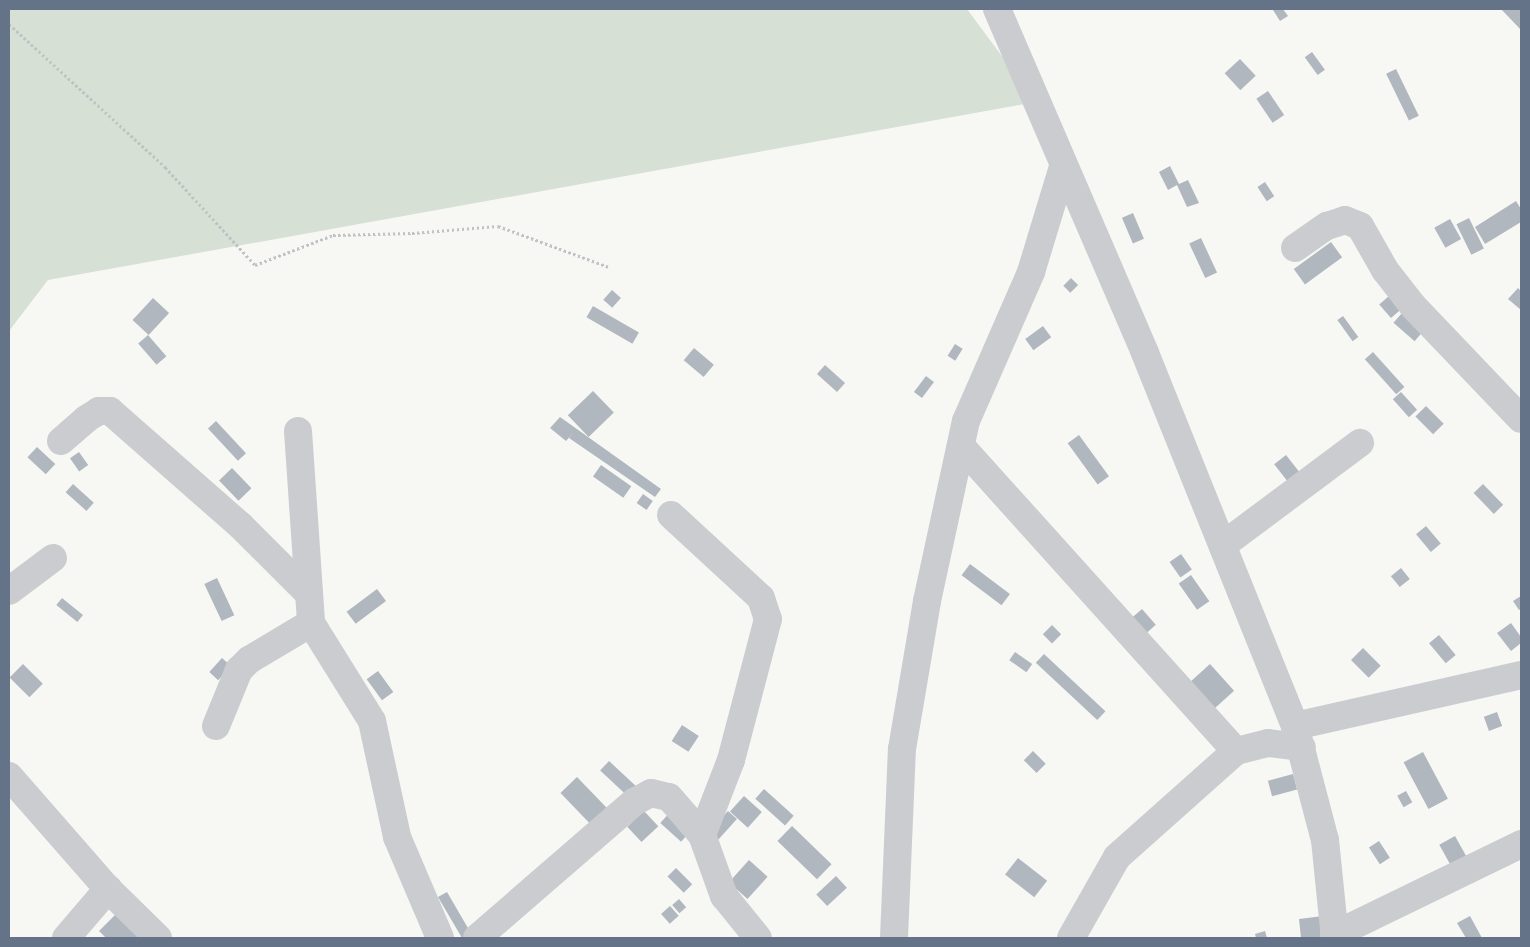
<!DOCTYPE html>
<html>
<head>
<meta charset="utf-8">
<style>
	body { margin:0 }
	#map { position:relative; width:1530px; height:947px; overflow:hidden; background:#f7f8f4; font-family:"Asap Condensed",sans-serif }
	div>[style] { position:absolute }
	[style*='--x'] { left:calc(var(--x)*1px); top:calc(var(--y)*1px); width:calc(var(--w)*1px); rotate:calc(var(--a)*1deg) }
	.green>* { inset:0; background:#d7e0d5 }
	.building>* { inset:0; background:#b1b7bf; transform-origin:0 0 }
	.path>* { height:3px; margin-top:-1.5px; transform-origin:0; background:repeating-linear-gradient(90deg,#c0c2c5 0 2.5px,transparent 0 5px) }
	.minor>* { height:28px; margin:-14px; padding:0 14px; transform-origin:14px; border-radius:14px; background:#caccd0 }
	span { translate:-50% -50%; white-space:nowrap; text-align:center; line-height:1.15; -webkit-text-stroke:5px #fff; paint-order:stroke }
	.frame { position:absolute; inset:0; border:10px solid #647387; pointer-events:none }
</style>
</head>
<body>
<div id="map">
	<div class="green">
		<i style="clip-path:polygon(9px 9px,967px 9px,1036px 102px,48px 280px,9px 331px)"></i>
	</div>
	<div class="building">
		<i style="clip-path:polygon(1283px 9px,1288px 16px,1280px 21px,1273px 10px)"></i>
		<i style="clip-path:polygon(1501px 9px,1521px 9px,1521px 30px)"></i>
		<i style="left:1312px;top:52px;width:22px;height:9px;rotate:54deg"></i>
		<i style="left:1240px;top:59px;width:23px;height:21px;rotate:47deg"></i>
		<i style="left:1396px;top:69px;width:52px;height:11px;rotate:64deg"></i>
		<i style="left:1268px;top:91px;width:29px;height:14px;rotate:56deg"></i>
		<i style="clip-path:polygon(1170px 166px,1179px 184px,1188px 180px,1199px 203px,1187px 207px,1177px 185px,1168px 190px,1159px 172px)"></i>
		<i style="left:1265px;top:182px;width:17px;height:9px;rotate:57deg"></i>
		<i style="clip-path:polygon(1516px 201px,1521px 209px,1521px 222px,1485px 244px,1475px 227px)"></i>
		<i style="left:1133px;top:213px;width:28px;height:12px;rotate:67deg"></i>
		<i style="left:1469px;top:218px;width:34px;height:14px;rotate:64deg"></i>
		<i style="left:1450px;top:219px;width:23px;height:18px;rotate:61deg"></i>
		<i style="left:1201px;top:238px;width:38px;height:13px;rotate:65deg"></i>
		<i style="left:1331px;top:242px;width:19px;height:46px;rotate:54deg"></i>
		<i style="left:1071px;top:278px;width:10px;height:11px;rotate:45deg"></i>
		<i style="clip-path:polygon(1518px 288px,1521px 291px,1521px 310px,1508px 299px)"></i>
		<i style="left:612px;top:290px;width:12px;height:13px;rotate:42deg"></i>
		<i style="left:1389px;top:296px;width:18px;height:13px;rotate:49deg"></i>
		<i style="left:153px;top:298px;width:22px;height:30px;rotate:43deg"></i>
		<i style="left:593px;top:306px;width:53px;height:13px;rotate:30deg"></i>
		<i style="left:1402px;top:313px;width:28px;height:13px;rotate:41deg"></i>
		<i style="left:1343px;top:316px;width:26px;height:7px;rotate:54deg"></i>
		<i style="left:1043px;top:326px;width:14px;height:22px;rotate:54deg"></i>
		<i style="left:148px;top:335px;width:28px;height:13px;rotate:49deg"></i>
		<i style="left:955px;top:344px;width:9px;height:14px;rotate:32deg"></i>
		<i style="left:694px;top:348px;width:26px;height:16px;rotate:40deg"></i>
		<i style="left:1373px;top:352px;width:47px;height:11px;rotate:48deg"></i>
		<i style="left:825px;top:365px;width:27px;height:12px;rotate:42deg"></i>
		<i style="left:926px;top:376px;width:10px;height:20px;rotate:37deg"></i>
		<i style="left:593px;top:391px;width:30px;height:35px;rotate:46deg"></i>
		<i style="left:1401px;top:392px;width:24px;height:11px;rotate:48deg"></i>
		<i style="left:1426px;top:406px;width:25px;height:15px;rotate:45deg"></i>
		<i style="clip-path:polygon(560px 417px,661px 489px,655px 497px,569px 438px,574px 432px,566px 441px,550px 428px)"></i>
		<i style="left:216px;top:421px;width:44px;height:11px;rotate:47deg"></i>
		<i style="left:1079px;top:435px;width:51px;height:14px;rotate:54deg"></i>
		<i style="left:37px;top:447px;width:25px;height:14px;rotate:43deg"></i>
		<i style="left:79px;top:452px;width:16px;height:11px;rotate:55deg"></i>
		<i style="left:1286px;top:455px;width:28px;height:15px;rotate:52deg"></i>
		<i style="left:601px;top:465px;width:37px;height:14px;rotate:35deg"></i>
		<i style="left:232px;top:468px;width:28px;height:18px;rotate:46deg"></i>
		<i style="left:73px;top:484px;width:28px;height:11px;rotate:42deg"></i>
		<i style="left:1483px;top:484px;width:29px;height:13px;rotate:46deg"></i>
		<i style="left:643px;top:494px;width:12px;height:11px;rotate:35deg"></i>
		<i style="left:1426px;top:526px;width:23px;height:13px;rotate:50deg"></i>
		<i style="left:1181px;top:554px;width:19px;height:14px;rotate:55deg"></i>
		<i style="left:970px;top:564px;width:50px;height:14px;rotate:37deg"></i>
		<i style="left:1401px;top:568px;width:14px;height:13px;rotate:51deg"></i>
		<i style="left:1191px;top:575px;width:32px;height:15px;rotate:55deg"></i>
		<i style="left:217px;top:578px;width:41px;height:14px;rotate:65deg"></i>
		<i style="left:377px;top:589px;width:15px;height:38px;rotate:53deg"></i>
		<i style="clip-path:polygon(1521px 596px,1521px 609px,1519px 610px,1513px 601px)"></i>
		<i style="left:62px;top:598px;width:27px;height:9px;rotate:39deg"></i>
		<i style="left:1142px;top:609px;width:21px;height:13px;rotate:49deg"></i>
		<i style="clip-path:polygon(1511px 623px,1521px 637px,1521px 643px,1511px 651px,1497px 633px)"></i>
		<i style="left:1052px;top:625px;width:13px;height:13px;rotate:45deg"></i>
		<i style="left:1439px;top:635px;width:26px;height:13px;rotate:50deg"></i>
		<i style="left:1363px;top:648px;width:25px;height:17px;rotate:45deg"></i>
		<i style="left:1015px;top:652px;width:21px;height:10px;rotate:35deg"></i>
		<i style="left:1044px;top:654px;width:84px;height:12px;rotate:43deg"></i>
		<i style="left:222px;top:658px;width:12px;height:19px;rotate:42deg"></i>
		<i style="left:23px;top:664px;width:28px;height:19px;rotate:45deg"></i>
		<i style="left:1210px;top:664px;width:36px;height:26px;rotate:48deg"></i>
		<i style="left:378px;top:671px;width:26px;height:14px;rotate:54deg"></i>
		<i style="left:1497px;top:712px;width:15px;height:14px;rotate:70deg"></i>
		<i style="left:682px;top:725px;width:20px;height:19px;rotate:33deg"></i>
		<i style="left:1033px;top:751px;width:18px;height:13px;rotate:45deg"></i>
		<i style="left:1423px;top:752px;width:53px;height:22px;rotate:62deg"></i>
		<i style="left:609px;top:761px;width:40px;height:13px;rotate:43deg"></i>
		<i style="left:1293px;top:774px;width:16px;height:26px;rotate:75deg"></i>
		<i style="left:577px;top:777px;width:50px;height:23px;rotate:46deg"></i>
		<i style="left:764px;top:789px;width:40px;height:13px;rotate:42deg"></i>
		<i style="left:1406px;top:791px;width:13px;height:10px;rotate:61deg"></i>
		<i style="left:744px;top:796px;width:24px;height:21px;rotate:42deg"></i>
		<i style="left:644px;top:811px;width:21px;height:23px;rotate:47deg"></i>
		<i style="left:671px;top:811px;width:28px;height:16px;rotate:42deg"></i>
		<i style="left:728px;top:811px;width:12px;height:30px;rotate:42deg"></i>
		<i style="left:792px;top:826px;width:55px;height:21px;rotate:44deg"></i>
		<i style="left:1455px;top:836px;width:25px;height:18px;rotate:61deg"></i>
		<i style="left:1379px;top:841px;width:20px;height:12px;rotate:57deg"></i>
		<i style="left:1018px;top:858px;width:37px;height:21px;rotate:38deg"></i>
		<i style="left:749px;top:860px;width:25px;height:30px;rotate:42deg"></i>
		<i style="left:676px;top:868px;width:23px;height:12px;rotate:45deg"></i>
		<i style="left:836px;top:876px;width:16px;height:27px;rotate:47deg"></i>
		<i style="clip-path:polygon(447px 892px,472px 935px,467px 938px,462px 938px,438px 897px)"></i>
		<i style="left:679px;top:899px;width:11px;height:9px;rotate:49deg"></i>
		<i style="left:670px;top:906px;width:13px;height:12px;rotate:48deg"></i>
		<i style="clip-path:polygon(120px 910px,144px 938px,106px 938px,99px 931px)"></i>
		<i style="clip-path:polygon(1323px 916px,1326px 938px,1301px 938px,1299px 919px)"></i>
		<i style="clip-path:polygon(1470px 916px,1482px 938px,1466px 938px,1457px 923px)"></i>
		<i style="clip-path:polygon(1265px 931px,1267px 938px,1256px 938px,1255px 934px)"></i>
	</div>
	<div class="path">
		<i style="--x:9;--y:24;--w:212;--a:42.5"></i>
		<i style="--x:165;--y:167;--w:133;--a:47.4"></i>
		<i style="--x:255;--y:265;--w:84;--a:-21"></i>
		<i style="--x:333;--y:235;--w:79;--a:-1.5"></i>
		<i style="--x:412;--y:233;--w:86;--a:-4.7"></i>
		<i style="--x:498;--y:226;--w:118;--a:20.3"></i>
	</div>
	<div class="minor">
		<i style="--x:997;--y:9;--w:374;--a:66.7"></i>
		<i style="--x:1145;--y:353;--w:402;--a:68.1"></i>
		<i style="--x:1295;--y:726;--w:118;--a:75.3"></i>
		<i style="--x:1325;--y:840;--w:99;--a:84.2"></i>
		<i style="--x:1295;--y:248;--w:39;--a:-35"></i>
		<i style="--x:1327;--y:226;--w:19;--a:-18"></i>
		<i style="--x:1345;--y:220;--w:16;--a:22"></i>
		<i style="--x:1360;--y:226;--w:51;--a:60.4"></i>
		<i style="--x:1385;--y:270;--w:46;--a:52.1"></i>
		<i style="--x:1413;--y:306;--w:156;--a:46.3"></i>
		<i style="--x:298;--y:431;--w:192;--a:86.1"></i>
		<i style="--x:311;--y:623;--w:115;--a:58.1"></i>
		<i style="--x:372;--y:721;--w:119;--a:77.8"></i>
		<i style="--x:397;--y:837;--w:110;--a:66.9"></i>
		<i style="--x:61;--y:441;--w:33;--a:-41"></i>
		<i style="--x:86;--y:419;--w:15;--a:-32"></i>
		<i style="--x:99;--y:411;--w:11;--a:0"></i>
		<i style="--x:110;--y:411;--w:174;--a:41.3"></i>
		<i style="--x:241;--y:526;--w:96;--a:45"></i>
		<i style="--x:961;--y:446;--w:411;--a:48"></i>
		<i style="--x:671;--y:515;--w:122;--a:42.7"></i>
		<i style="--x:761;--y:598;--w:22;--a:72"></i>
		<i style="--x:768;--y:619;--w:146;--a:104.7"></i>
		<i style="--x:731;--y:760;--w:80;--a:111.1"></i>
		<i style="--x:1223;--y:545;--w:171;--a:-36.7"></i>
		<i style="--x:9;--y:591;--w:55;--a:-36.9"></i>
		<i style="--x:216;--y:726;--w:61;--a:-67.7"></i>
		<i style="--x:239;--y:670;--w:14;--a:-45"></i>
		<i style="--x:249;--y:660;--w:72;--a:-30.8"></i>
		<i style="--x:1295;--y:726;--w:232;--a:-12.7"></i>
		<i style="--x:9;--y:776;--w:150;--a:48.8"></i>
		<i style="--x:108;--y:889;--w:70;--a:44.4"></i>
		<i style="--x:1334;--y:935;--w:208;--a:-25.9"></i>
		<i style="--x:66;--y:938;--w:65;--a:-49.4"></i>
		<i style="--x:477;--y:938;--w:208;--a:-40.9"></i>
		<i style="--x:634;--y:802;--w:19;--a:-28"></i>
		<i style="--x:651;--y:793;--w:18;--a:13"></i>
		<i style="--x:669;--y:797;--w:50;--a:49"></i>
		<i style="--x:702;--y:835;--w:65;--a:70.2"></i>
		<i style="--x:724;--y:896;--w:54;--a:51"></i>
		<i style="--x:894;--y:938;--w:189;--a:-87.6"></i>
		<i style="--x:902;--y:749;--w:150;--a:-80.4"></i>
		<i style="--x:927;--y:601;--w:184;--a:-77.8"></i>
		<i style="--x:966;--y:421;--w:163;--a:-66.4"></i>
		<i style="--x:1031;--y:272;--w:110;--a:-73.1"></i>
		<i style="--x:1071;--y:938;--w:93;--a:-60.4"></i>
		<i style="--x:1117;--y:857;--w:159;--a:-41.7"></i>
		<i style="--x:1236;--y:751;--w:33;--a:-14"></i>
		<i style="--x:1268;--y:743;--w:34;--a:7"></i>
	</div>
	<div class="frame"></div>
</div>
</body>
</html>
